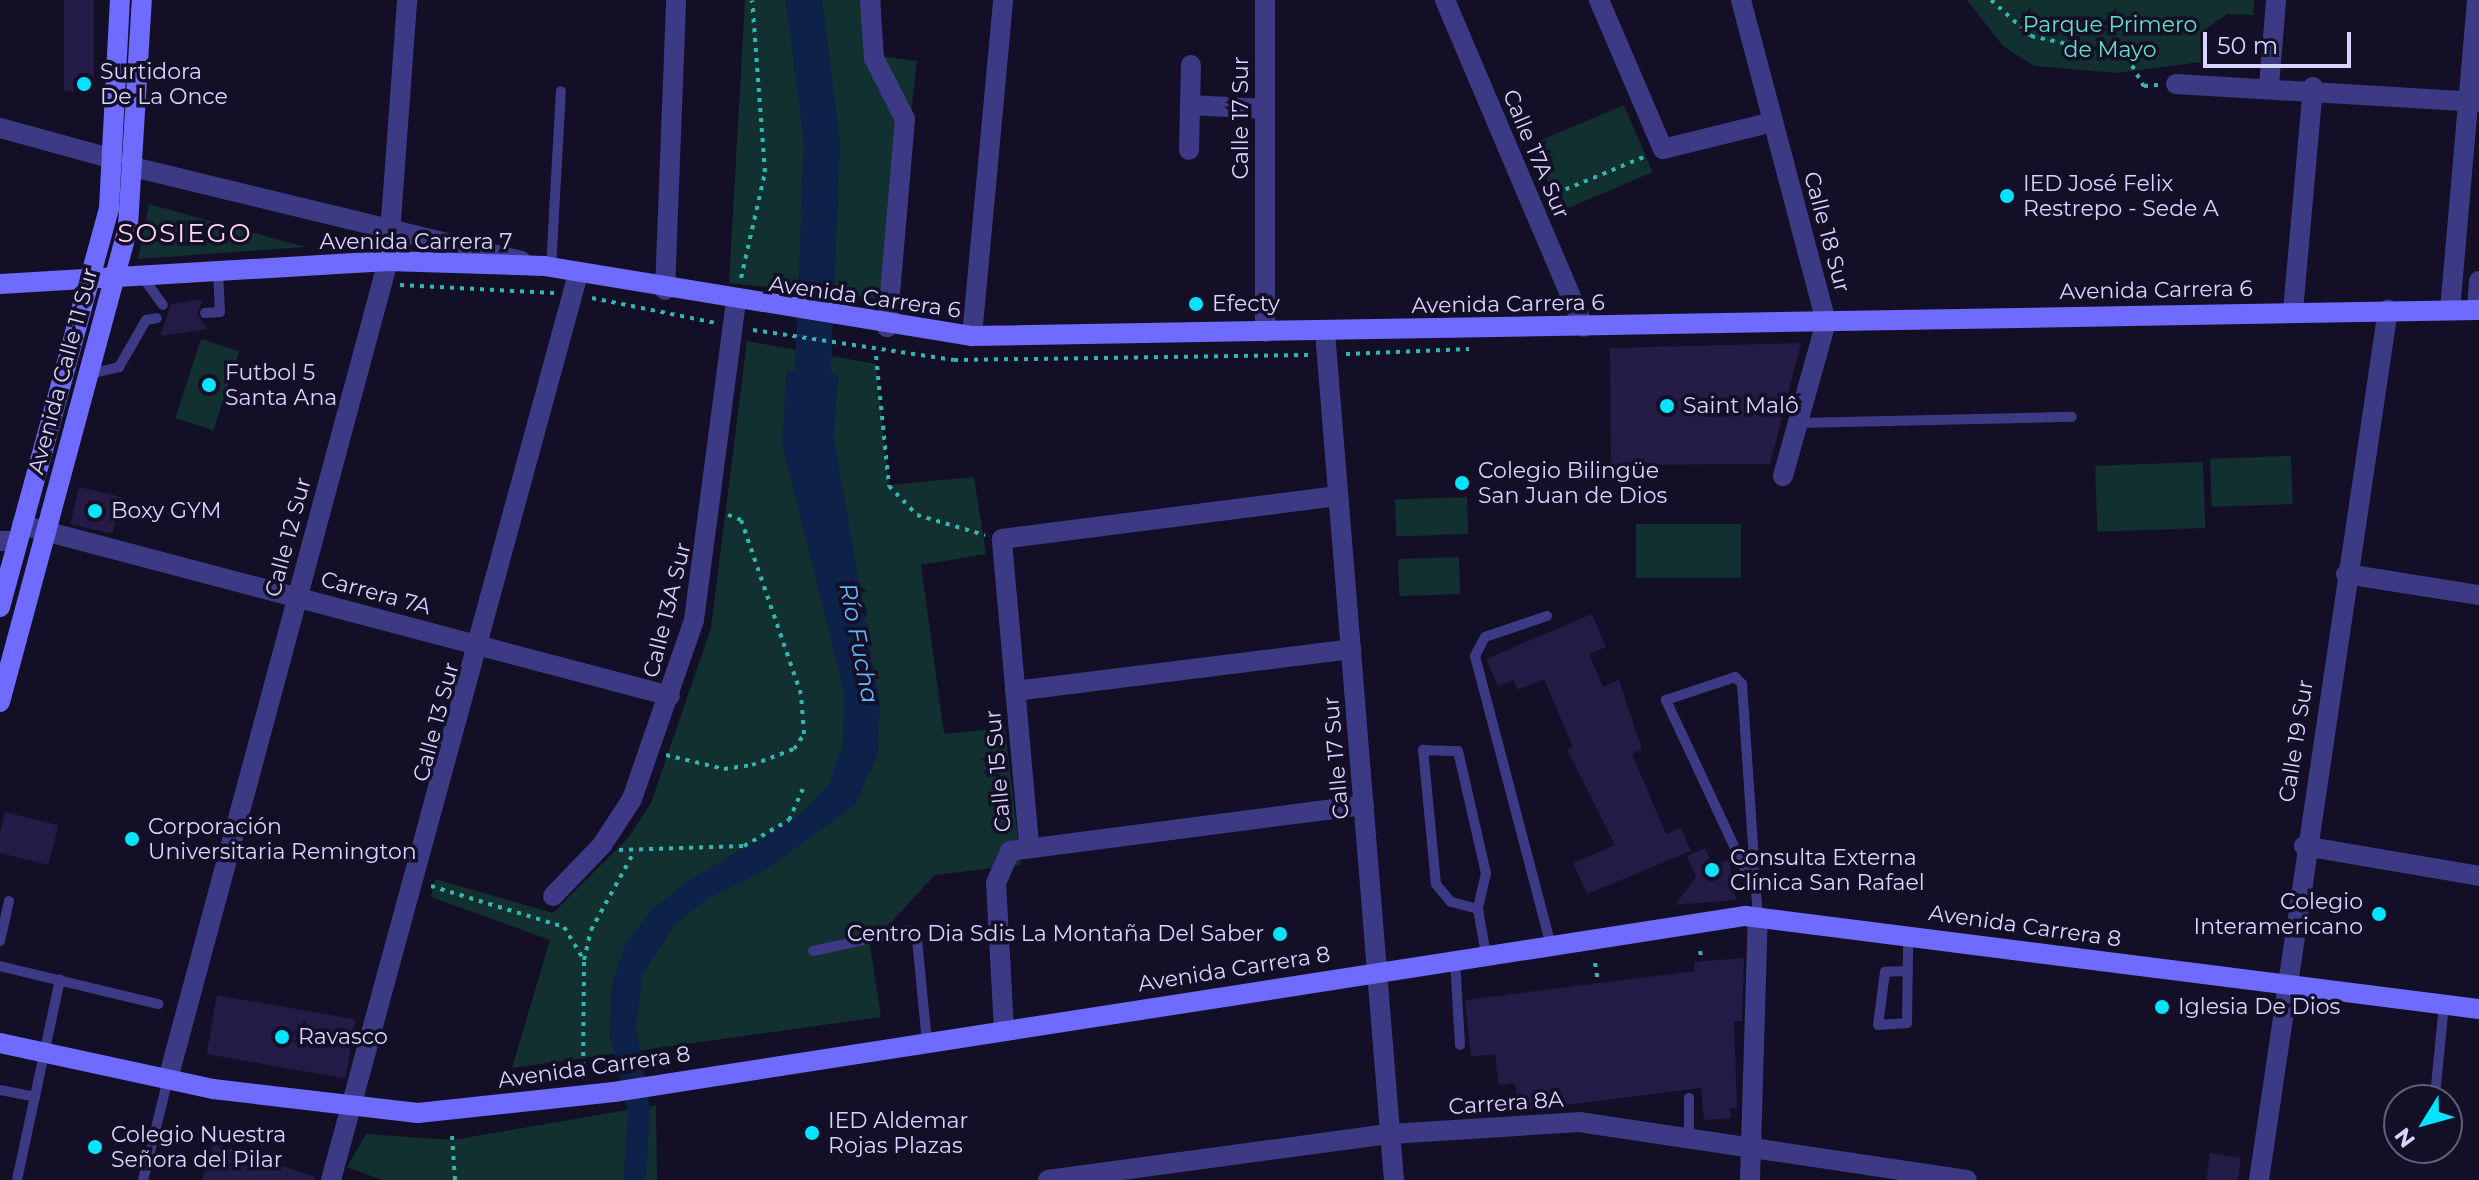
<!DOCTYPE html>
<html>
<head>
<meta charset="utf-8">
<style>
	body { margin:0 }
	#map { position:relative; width:2479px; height:1180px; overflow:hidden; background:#130f26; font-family:Montserrat,sans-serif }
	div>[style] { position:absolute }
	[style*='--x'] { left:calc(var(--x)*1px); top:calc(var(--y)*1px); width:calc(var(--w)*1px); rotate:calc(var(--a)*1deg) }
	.green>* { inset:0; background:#12302f; transform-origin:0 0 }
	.water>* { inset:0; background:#0c2248 }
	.river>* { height:36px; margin:-18px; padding:0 18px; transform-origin:18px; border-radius:18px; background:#0c2248 }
	.building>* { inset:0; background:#241b47; transform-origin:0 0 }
	.path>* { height:4px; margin-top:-2px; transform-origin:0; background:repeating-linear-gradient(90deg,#2fb8b0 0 4px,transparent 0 10px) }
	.service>* { height:10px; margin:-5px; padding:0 5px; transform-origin:5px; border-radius:5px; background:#3d3a85 }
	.minor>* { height:20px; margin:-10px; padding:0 10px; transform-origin:10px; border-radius:10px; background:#3d3a85 }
	.tertiary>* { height:20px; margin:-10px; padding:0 10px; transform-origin:10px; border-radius:10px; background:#3d3a85 }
	.secondary>* { height:20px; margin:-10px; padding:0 10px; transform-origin:10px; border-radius:10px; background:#6f6bff }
	.dots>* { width:22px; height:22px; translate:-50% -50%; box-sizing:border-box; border:4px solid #130f26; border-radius:50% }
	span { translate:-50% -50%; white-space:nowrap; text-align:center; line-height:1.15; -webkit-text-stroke:7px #130f26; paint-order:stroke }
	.park-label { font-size:22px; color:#5fe0c0 }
	.poi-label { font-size:22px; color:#d9d4ff }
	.left { translate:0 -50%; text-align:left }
	.right { translate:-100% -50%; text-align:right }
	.street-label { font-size:22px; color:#d9d4ff }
	.water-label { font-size:24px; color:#62b6ff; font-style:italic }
	.quarter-label { font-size:26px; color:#ffd6f0; letter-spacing:2px }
	.north { position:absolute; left:2383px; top:1084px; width:80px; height:80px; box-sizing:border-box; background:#130f26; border:2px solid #625e7d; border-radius:50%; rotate:233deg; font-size:22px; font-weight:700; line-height:32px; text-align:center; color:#d9d4ff }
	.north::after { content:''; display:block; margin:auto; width:28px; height:36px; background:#00e5ff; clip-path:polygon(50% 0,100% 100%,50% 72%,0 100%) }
	.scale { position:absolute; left:2203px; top:32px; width:148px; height:36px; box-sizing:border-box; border:4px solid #d9d4ff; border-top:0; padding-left:10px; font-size:24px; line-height:28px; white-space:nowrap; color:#d9d4ff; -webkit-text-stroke:6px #130f26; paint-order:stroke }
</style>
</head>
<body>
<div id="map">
	<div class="green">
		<i style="clip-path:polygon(745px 0,881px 0,880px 56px,917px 61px,890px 300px,729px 283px)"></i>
		<i style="clip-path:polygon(1967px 0,2254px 0,2253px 15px,2227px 14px,2200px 33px,2201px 62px,2117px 73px,2034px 66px,2003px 46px)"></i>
		<i style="left:1624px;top:105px;width:73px;height:100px;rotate:67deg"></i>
		<i style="clip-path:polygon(149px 204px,305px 247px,138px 259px)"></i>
		<i style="left:201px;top:339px;width:40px;height:83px;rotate:18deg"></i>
		<i style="clip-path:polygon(747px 341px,876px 364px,889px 485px,974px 477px,986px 554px,921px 565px,944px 734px,1005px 728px,1021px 865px,935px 875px,870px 945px,881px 1017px,512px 1068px,550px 940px,431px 897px,435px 879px,553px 913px,628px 838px,651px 803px,711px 628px)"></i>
		<i style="left:2291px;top:456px;width:48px;height:81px;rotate:88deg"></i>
		<i style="left:2203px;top:462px;width:66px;height:108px;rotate:88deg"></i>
		<i style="left:1467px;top:497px;width:37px;height:72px;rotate:88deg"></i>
		<i style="left:1636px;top:524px;width:105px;height:54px"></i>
		<i style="left:1459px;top:557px;width:37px;height:61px;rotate:88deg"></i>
		<i style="clip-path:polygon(656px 1105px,657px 1180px,382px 1180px,347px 1167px,366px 1134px,453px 1140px)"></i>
	</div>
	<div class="water">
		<i style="clip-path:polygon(787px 371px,838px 373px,834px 438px,880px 704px,877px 758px,854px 806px,764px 871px,707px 899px,674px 926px,643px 974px,636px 1027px,650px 1107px,646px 1180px,623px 1180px,628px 1114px,610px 1035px,611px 986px,626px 944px,651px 910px,690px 880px,802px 813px,829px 784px,843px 745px,844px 693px,782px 444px)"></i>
	</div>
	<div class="river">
		<i style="--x:804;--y:0;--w:144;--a:82.8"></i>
		<i style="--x:822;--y:143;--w:278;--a:92.3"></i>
	</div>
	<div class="building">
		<i style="left:64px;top:0;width:30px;height:91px"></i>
		<i style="clip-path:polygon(203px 299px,197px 314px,208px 329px,160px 336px,171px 304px)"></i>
		<i style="clip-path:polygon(1801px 343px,1770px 464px,1611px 465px,1610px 348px)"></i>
		<i style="left:79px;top:487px;width:43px;height:38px;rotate:13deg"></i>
		<i style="clip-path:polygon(1592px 614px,1606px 647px,1589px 654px,1603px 687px,1619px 680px,1642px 749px,1632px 754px,1666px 834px,1681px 828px,1691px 851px,1587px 894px,1573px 863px,1615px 845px,1567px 750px,1573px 747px,1544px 679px,1518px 690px,1513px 680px,1498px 686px,1486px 659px)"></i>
		<i style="left:5px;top:812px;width:55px;height:41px;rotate:14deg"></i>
		<i style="clip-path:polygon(1705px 848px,1712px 864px,1729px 860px,1736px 900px,1675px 905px,1696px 877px,1687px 856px)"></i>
		<i style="clip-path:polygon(1744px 958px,1742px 1021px,1734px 1021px,1737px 1108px,1730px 1108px,1731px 1118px,1704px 1120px,1701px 1088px,1519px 1111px,1515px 1083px,1499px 1085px,1495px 1054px,1471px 1057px,1465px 1000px,1695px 971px,1694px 962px)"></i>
		<i style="left:217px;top:995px;width:141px;height:60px;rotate:10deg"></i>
		<i style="clip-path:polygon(214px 1143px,315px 1177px,315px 1180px,202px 1180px)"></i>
		<i style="clip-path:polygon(2210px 1153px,2241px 1158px,2238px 1180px,2206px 1180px)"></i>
	</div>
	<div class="path">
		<i style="--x:1991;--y:0;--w:54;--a:42"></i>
		<i style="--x:2031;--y:36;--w:98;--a:12.3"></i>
		<i style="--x:2127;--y:57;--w:34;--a:60"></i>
		<i style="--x:2144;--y:86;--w:14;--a:-4"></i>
		<i style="--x:1547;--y:197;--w:107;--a:-22.5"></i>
		<i style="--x:741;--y:278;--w:109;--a:-77.2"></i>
		<i style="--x:765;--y:172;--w:172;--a:-94.3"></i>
		<i style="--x:400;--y:285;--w:155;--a:3"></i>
		<i style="--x:592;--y:298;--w:126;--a:11.4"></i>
		<i style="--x:753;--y:330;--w:203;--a:8.5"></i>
		<i style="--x:954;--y:360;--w:355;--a:-0.8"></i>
		<i style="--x:1346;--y:354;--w:123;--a:-2.3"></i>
		<i style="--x:876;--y:356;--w:131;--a:84.3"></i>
		<i style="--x:889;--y:486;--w:40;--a:46"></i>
		<i style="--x:917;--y:515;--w:71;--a:16.4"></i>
		<i style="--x:666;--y:755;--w:60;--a:13.6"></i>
		<i style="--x:724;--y:769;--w:28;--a:-8"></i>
		<i style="--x:752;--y:765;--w:45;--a:-20.9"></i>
		<i style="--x:794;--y:749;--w:18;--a:-56"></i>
		<i style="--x:804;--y:734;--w:40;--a:-94.3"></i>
		<i style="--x:801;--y:694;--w:184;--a:-109"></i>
		<i style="--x:741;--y:520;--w:16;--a:-158"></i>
		<i style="--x:619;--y:850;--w:125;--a:-1.8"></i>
		<i style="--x:744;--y:846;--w:52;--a:-30"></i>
		<i style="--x:789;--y:820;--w:34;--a:-66"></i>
		<i style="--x:431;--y:886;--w:139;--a:17.1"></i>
		<i style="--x:564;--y:927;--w:39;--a:59"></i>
		<i style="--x:1700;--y:951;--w:10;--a:79"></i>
		<i style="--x:1595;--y:963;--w:20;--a:81"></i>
		<i style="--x:583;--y:1076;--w:116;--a:-89.5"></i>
		<i style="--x:584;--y:960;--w:31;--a:-77"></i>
		<i style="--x:591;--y:930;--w:87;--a:-61.1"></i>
		<i style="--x:452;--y:1136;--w:44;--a:86.1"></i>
	</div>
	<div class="service">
		<i style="--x:551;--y:268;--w:177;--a:-86.8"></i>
		<i style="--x:141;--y:275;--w:37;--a:54"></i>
		<i style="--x:205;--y:313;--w:15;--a:-4"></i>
		<i style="--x:220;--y:312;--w:41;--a:-92.8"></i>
		<i style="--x:89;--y:374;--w:31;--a:-13"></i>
		<i style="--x:119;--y:367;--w:54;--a:-60.1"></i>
		<i style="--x:146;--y:320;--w:11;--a:-10"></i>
		<i style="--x:1798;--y:423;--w:274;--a:-1.3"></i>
		<i style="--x:1547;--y:616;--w:65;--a:161.3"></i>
		<i style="--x:1485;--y:637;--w:21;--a:118"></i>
		<i style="--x:1475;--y:656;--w:299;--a:75.3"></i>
		<i style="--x:1755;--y:891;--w:211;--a:-115"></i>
		<i style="--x:1666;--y:700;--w:73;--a:-18.4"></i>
		<i style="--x:1735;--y:677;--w:10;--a:45"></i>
		<i style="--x:1742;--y:684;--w:233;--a:86.1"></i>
		<i style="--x:1478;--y:909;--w:28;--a:-165"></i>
		<i style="--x:1451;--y:902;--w:23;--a:-130"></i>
		<i style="--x:1436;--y:884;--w:135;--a:-95.5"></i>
		<i style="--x:1423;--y:750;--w:35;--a:2"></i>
		<i style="--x:1458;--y:751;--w:125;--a:77.1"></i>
		<i style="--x:1486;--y:873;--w:37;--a:103"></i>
		<i style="--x:1478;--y:909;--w:47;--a:80.1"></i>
		<i style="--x:0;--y:941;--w:41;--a:-77.3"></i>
		<i style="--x:813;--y:951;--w:98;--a:-12.3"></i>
		<i style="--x:909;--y:930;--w:12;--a:48"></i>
		<i style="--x:917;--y:939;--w:103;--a:84.5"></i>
		<i style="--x:1455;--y:960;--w:85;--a:86.6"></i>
		<i style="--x:0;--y:966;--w:163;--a:13.5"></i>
		<i style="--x:1908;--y:971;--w:23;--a:178"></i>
		<i style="--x:1885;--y:972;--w:53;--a:97.5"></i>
		<i style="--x:1878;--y:1025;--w:29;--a:-4"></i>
		<i style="--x:1907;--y:1023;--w:70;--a:-89.2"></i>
		<i style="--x:1908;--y:953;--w:17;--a:-90"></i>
		<i style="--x:2436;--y:1086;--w:81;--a:-84.4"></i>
		<i style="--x:0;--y:1090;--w:36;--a:11"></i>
		<i style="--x:1689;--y:1098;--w:37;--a:90"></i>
		<i style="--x:17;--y:1180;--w:205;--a:-77.9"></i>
		<i style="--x:143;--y:1180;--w:104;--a:-76.1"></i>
	</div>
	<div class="minor">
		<i style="--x:870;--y:0;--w:58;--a:86.1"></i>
		<i style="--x:874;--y:58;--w:68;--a:63.1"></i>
		<i style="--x:905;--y:119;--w:209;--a:94.9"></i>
		<i style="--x:1599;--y:0;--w:162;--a:66.8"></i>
		<i style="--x:1663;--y:149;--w:113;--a:-13.8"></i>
		<i style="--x:1741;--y:0;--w:333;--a:75.2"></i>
		<i style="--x:1826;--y:322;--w:160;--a:105.6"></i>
		<i style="--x:2176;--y:84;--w:304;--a:3.4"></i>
		<i style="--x:2269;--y:86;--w:86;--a:-85.3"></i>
		<i style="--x:1190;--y:105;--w:75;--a:3.1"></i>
		<i style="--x:0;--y:128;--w:117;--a:15.3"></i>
		<i style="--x:1189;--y:150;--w:85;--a:-88.7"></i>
		<i style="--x:133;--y:167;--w:399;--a:13.6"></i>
		<i style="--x:665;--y:290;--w:290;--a:-87.8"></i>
		<i style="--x:2450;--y:310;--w:311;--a:-85"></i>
		<i style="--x:2477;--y:310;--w:29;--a:-86"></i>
		<i style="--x:2293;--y:311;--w:225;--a:-84.9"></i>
		<i style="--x:1265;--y:332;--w:332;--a:-90"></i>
		<i style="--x:972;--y:336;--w:337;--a:-84.7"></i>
		<i style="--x:22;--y:525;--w:670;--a:14.78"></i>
		<i style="--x:0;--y:541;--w:18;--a:0"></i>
		<i style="--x:2346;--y:574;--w:135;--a:9"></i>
		<i style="--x:1015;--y:691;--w:339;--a:-7.1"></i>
		<i style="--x:1029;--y:844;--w:306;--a:-95.1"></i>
		<i style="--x:1002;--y:539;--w:339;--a:-7.3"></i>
		<i style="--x:2304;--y:846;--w:178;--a:9.7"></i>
		<i style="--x:553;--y:896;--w:71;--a:-46.1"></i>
		<i style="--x:602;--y:845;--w:55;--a:-56.9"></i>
		<i style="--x:632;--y:799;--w:189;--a:-70.9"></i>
		<i style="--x:694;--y:620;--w:321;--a:-82.5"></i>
		<i style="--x:1004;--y:1030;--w:147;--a:-93.1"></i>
		<i style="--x:996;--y:883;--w:35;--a:-66"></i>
		<i style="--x:1010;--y:851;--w:357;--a:-7.4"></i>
		<i style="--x:168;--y:1079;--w:847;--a:-74.95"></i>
		<i style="--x:388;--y:261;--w:262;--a:-85.8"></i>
		<i style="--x:331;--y:1180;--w:939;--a:-74.75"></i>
		<i style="--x:1048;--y:1180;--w:345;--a:-7.7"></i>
		<i style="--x:1390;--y:1134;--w:189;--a:-3.6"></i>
		<i style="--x:1579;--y:1122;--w:392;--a:8.5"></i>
		<i style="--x:1750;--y:1180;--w:264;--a:-88.3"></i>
		<i style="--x:2259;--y:1180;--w:880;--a:-81.57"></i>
	</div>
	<div class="tertiary">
		<i style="--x:1445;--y:0;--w:355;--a:67"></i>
		<i style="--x:1325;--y:332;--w:851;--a:85.35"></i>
	</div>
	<div class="secondary">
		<i style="--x:0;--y:284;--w:389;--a:-3.4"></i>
		<i style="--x:388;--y:261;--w:156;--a:1.8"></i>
		<i style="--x:544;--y:266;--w:434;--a:9.3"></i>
		<i style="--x:972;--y:336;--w:1507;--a:-0.99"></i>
		<i style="--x:0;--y:607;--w:414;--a:-74.7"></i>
		<i style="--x:109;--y:208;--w:208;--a:-87"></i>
		<i style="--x:0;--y:702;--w:493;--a:-74.9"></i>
		<i style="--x:128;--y:226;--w:226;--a:-86.5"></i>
		<i style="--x:0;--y:1043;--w:218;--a:12.2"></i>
		<i style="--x:213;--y:1089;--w:206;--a:6.7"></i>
		<i style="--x:418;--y:1113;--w:197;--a:-6.1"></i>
		<i style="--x:614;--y:1092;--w:1145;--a:-8.85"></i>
		<i style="--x:1745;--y:916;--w:740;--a:7.22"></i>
	</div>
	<div class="dots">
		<i style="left:84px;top:84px;background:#00e5ff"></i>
		<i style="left:2007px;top:196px;background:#00e5ff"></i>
		<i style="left:1196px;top:304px;background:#00e5ff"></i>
		<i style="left:209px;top:385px;background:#00e5ff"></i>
		<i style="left:1667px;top:406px;background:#00e5ff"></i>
		<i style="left:1462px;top:483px;background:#00e5ff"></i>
		<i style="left:95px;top:511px;background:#00e5ff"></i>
		<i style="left:132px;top:839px;background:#00e5ff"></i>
		<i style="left:1712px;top:870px;background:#00e5ff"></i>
		<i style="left:2379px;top:914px;background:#00e5ff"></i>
		<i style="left:1280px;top:934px;background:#00e5ff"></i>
		<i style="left:2162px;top:1007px;background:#00e5ff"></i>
		<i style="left:282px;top:1037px;background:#00e5ff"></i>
		<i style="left:812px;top:1133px;background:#00e5ff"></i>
		<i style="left:95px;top:1147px;background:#00e5ff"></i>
	</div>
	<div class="park-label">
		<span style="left:2110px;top:37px">Parque Primero<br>de Mayo</span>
	</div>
	<div class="poi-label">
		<span class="left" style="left:100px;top:84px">Surtidora<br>De La Once</span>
		<span class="left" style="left:2023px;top:196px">IED José Felix<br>Restrepo - Sede A</span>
		<span class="left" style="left:1212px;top:304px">Efecty</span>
		<span class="left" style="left:225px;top:385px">Futbol 5<br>Santa Ana</span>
		<span class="left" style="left:1683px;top:406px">Saint Malô</span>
		<span class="left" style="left:1478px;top:483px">Colegio Bilingüe<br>San Juan de Dios</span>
		<span class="left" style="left:111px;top:511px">Boxy GYM</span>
		<span class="left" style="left:148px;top:839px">Corporación<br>Universitaria Remington</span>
		<span class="left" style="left:1730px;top:870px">Consulta Externa<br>Clínica San Rafael</span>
		<span class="right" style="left:2363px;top:914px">Colegio<br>Interamericano</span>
		<span class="right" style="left:1264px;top:934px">Centro Dia Sdis La Montaña Del Saber</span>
		<span class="left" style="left:2178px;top:1007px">Iglesia De Dios</span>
		<span class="left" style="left:298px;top:1037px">Ravasco</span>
		<span class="left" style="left:828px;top:1133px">IED Aldemar<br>Rojas Plazas</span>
		<span class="left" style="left:111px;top:1147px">Colegio Nuestra<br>Señora del Pilar</span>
	</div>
	<div class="street-label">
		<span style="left:1241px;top:118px;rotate:-90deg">Calle 17 Sur</span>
		<span style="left:1536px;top:154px;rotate:67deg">Calle 17A Sur</span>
		<span style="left:1827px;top:232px;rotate:75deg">Calle 18 Sur</span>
		<span style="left:416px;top:242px">Avenida Carrera 7</span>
		<span style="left:2156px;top:290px;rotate:-1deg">Avenida Carrera 6</span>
		<span style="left:865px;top:297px;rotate:8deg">Avenida Carrera 6</span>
		<span style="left:1508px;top:304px;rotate:-1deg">Avenida Carrera 6</span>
		<span style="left:63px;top:371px;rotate:-75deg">Avenida Calle 11 Sur</span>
		<span style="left:288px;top:537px;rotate:-75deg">Calle 12 Sur</span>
		<span style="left:376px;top:593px;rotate:15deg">Carrera 7A</span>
		<span style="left:667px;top:610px;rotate:-76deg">Calle 13A Sur</span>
		<span style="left:436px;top:722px;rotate:-75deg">Calle 13 Sur</span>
		<span style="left:2296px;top:741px;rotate:-81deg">Calle 19 Sur</span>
		<span style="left:1336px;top:758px;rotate:-95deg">Calle 17 Sur</span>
		<span style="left:998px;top:771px;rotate:-95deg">Calle 15 Sur</span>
		<span style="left:2025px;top:926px;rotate:8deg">Avenida Carrera 8</span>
		<span style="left:1234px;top:969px;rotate:-9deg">Avenida Carrera 8</span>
		<span style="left:594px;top:1067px;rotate:-8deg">Avenida Carrera 8</span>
		<span style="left:1506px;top:1103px;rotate:-4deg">Carrera 8A</span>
	</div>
	<div class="water-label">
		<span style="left:859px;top:643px;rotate:79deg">Río Fucha</span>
	</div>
	<div class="quarter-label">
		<span style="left:185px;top:234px">SOSIEGO</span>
	</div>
	<div class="north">N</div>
	<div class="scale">50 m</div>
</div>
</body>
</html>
